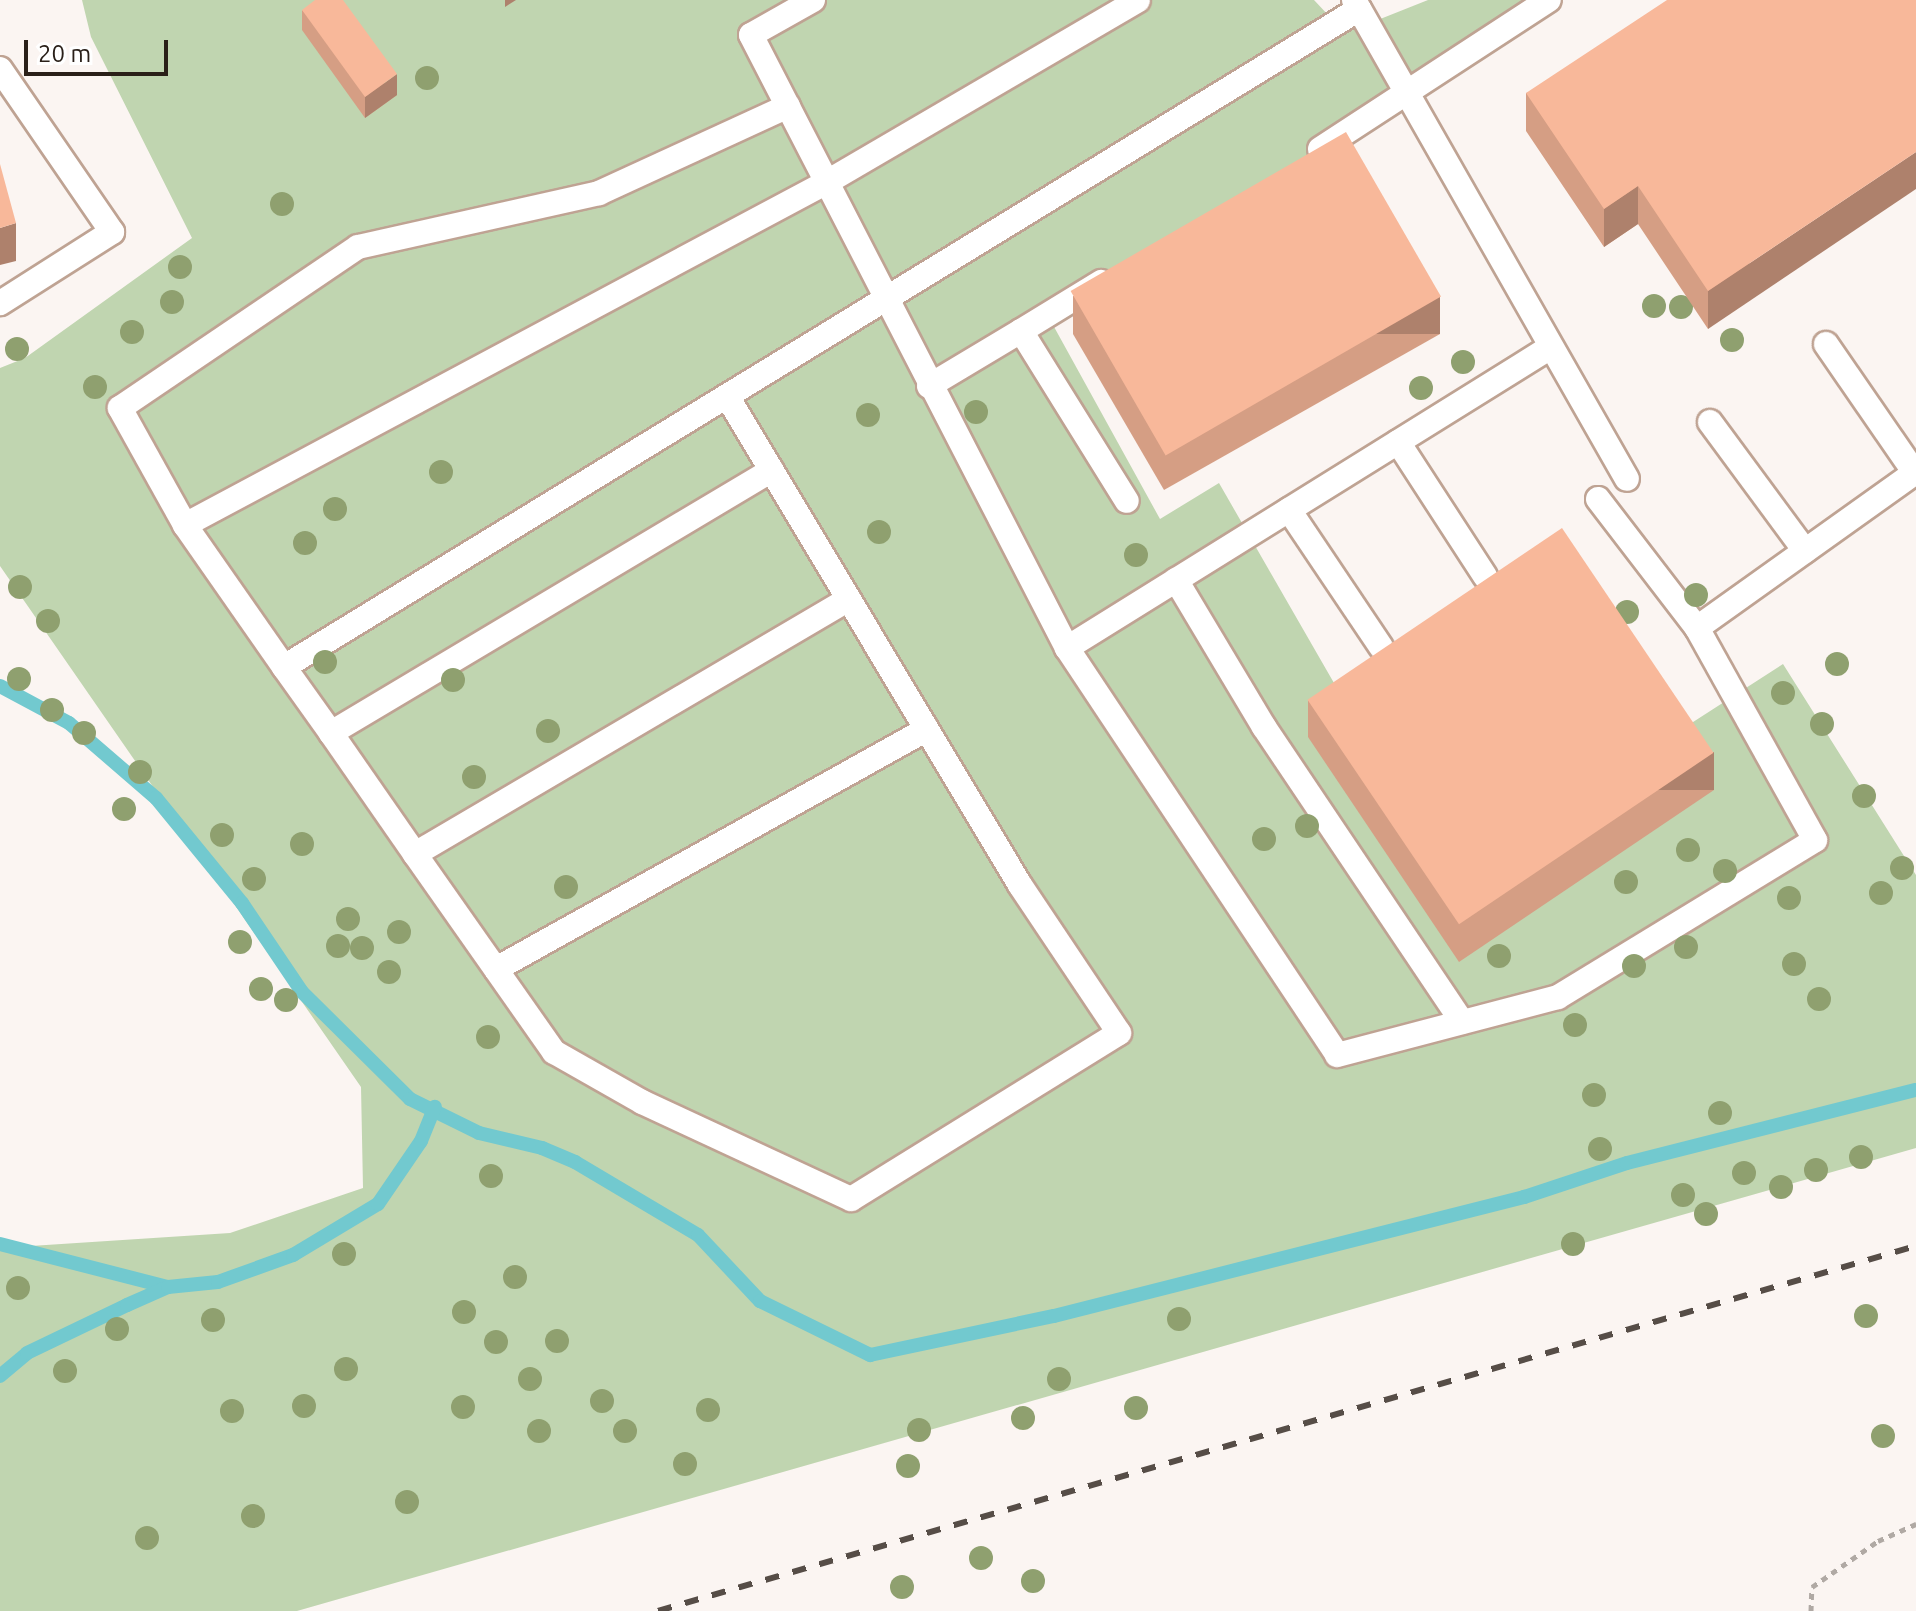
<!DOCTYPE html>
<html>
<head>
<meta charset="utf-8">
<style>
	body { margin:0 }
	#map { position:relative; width:1916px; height:1611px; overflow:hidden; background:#fbf5f2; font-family:Ubuntu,sans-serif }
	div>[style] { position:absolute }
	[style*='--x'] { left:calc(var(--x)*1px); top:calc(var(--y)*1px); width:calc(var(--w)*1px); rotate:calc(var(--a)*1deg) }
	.green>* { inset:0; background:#c0d5b0 }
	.stream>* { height:14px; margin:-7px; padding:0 7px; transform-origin:7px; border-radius:7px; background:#72c9cf }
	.path>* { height:5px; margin-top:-2.5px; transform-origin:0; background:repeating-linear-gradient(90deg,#b0a9a4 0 6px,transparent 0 12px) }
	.roads { filter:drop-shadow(2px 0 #bfa393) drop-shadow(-2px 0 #bfa393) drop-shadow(0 2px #bfa393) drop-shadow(0 -2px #bfa393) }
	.lane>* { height:24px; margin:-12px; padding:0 12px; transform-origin:12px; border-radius:12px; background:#fff }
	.rail>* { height:6px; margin-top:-3px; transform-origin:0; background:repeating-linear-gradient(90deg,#564d47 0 14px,transparent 0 28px) }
	.trees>* { width:24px; height:24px; margin:-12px; border-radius:50%; background:#8fa06f }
	.wall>* { inset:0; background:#d59e84 }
	.shaded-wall>* { inset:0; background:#ae816c; transform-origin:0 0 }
	.building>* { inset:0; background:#f8b89a; transform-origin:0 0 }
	span { translate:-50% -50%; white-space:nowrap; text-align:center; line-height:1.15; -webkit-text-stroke:8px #fff; paint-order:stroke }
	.scale { position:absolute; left:24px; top:40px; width:144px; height:36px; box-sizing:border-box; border:4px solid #2a2019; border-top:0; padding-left:10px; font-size:24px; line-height:28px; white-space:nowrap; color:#2a2019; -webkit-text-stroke:6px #fff; paint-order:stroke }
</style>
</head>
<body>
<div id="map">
	<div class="green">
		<i style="clip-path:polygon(82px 0,1314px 0,1345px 33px,1428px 0,1559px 0,1053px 325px,1160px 519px,1219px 483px,1357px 723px,1676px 733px,1783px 664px,1916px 875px,1916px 1148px,297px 1611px,0 1611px,0 1248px,230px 1233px,363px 1188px,361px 1087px,0 566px,0 368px,25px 358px,192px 238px,91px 37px)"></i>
	</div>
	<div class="stream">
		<i style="--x:0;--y:686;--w:78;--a:28.2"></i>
		<i style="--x:69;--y:723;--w:115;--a:40.8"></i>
		<i style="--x:156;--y:798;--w:136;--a:50.7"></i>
		<i style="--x:242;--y:903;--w:107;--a:56"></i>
		<i style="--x:302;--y:992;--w:152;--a:44.7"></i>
		<i style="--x:410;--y:1099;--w:77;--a:26.2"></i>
		<i style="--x:479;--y:1133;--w:65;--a:13.4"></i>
		<i style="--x:542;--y:1148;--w:36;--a:23"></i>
		<i style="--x:575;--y:1162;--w:143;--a:30.7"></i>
		<i style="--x:698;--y:1235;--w:91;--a:46.8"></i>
		<i style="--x:760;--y:1301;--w:123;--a:26.1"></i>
		<i style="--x:870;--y:1355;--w:188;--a:-12"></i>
		<i style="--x:1054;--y:1316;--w:485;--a:-14.2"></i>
		<i style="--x:1524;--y:1197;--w:108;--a:-18.3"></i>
		<i style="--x:1627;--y:1163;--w:298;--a:-14.2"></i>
		<i style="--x:0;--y:1244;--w:173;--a:14.4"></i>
		<i style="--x:0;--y:1376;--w:35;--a:-40"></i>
		<i style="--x:27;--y:1353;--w:111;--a:-25.6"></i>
		<i style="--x:127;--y:1305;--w:45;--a:-23.7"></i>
		<i style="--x:168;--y:1287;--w:50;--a:-5.7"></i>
		<i style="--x:218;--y:1282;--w:80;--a:-19.8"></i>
		<i style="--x:293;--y:1255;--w:99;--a:-31"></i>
		<i style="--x:378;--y:1204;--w:76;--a:-55.7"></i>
		<i style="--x:421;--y:1141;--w:37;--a:-68"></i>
	</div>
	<div class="path">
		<i style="--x:1811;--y:1611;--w:24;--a:-88"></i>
		<i style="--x:1812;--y:1587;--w:80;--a:-34.9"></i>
		<i style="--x:1878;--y:1541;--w:42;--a:-24.1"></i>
	</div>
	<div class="roads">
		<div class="lane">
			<i style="--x:813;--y:0;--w:71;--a:150.6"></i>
			<i style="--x:751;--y:35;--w:690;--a:62.73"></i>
			<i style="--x:1354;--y:0;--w:551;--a:60.32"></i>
			<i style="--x:0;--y:69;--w:198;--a:55.5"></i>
			<i style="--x:112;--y:232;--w:133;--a:147.6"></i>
			<i style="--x:1320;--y:149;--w:273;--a:-33.1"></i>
			<i style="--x:1021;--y:331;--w:94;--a:-31.5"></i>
			<i style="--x:1826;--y:344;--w:157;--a:55.4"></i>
			<i style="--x:1549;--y:348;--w:568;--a:148.1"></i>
			<i style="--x:1067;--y:648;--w:488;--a:56.4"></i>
			<i style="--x:1337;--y:1055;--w:228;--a:-14.7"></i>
			<i style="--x:1558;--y:997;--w:301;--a:-31.4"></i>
			<i style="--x:1815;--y:840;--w:243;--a:-119.1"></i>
			<i style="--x:929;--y:386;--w:107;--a:-30.9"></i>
			<i style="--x:1021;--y:331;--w:200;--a:58.1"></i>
			<i style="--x:727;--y:396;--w:741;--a:-31.48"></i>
			<i style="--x:1710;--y:422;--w:160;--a:53.6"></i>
			<i style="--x:1398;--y:442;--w:160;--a:57"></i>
			<i style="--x:1598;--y:499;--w:163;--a:52.5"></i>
			<i style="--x:1697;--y:628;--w:269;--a:-35.5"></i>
			<i style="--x:1289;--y:510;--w:165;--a:56.1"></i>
			<i style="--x:185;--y:525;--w:134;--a:-119.1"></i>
			<i style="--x:120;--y:408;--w:287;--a:-34.1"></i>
			<i style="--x:358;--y:247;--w:247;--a:-12.6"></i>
			<i style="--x:599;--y:193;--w:208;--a:-24.7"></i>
			<i style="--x:1176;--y:580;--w:171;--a:59.1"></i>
			<i style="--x:1264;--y:727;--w:355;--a:56.1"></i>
			<i style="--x:284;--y:667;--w:519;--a:-31.46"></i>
			<i style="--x:727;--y:396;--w:570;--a:59.07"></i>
			<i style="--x:1020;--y:885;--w:178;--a:56.2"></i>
			<i style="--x:1119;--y:1033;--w:315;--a:148.2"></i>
			<i style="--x:851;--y:1199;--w:230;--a:-155.1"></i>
			<i style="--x:642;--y:1102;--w:101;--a:-150.4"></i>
			<i style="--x:554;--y:1052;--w:242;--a:-125.1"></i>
			<i style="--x:415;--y:854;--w:147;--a:-124.8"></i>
			<i style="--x:331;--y:733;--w:81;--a:-125.5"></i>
			<i style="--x:284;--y:667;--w:173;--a:-124.9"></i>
			<i style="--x:185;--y:525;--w:728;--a:-28.11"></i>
			<i style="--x:827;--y:182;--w:360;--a:-30.3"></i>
			<i style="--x:331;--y:733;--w:513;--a:-30.81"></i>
			<i style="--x:415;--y:854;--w:503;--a:-30.44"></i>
			<i style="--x:496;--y:969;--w:493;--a:-29.1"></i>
		</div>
	</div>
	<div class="rail">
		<i style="--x:658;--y:1611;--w:1310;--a:-16.18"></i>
	</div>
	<div class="trees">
		<i style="left:427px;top:78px"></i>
		<i style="left:282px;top:204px"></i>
		<i style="left:180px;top:267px"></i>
		<i style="left:172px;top:302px"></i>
		<i style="left:1654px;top:306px"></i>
		<i style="left:1681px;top:307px"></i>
		<i style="left:132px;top:332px"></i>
		<i style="left:1732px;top:340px"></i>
		<i style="left:17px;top:349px"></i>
		<i style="left:1463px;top:362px"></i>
		<i style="left:95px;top:387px"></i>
		<i style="left:1421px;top:388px"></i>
		<i style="left:976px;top:412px"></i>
		<i style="left:868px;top:415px"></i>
		<i style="left:441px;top:472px"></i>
		<i style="left:335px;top:509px"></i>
		<i style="left:879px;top:532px"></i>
		<i style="left:305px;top:543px"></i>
		<i style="left:1136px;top:555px"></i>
		<i style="left:20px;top:587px"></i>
		<i style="left:1696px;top:595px"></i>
		<i style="left:1627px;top:612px"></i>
		<i style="left:48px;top:621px"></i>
		<i style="left:325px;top:662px"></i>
		<i style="left:1837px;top:664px"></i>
		<i style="left:19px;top:679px"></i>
		<i style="left:453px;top:680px"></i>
		<i style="left:1783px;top:693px"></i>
		<i style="left:52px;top:710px"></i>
		<i style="left:1822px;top:724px"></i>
		<i style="left:548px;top:731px"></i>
		<i style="left:84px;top:733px"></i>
		<i style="left:140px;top:772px"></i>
		<i style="left:474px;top:777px"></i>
		<i style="left:1864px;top:796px"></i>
		<i style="left:124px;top:809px"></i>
		<i style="left:1307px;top:826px"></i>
		<i style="left:222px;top:835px"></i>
		<i style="left:1264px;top:839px"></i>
		<i style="left:302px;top:844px"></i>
		<i style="left:1688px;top:850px"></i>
		<i style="left:1902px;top:868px"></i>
		<i style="left:1725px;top:871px"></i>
		<i style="left:254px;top:879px"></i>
		<i style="left:1626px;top:882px"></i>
		<i style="left:566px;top:887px"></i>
		<i style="left:1881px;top:893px"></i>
		<i style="left:1789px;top:898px"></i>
		<i style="left:348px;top:919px"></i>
		<i style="left:399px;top:932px"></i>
		<i style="left:240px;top:942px"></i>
		<i style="left:338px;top:946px"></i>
		<i style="left:1686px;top:947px"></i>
		<i style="left:362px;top:948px"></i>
		<i style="left:1499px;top:956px"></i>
		<i style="left:1794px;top:964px"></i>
		<i style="left:1634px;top:966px"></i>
		<i style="left:389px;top:972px"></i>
		<i style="left:261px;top:989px"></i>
		<i style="left:1819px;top:999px"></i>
		<i style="left:286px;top:1000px"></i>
		<i style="left:1575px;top:1025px"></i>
		<i style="left:488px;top:1037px"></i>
		<i style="left:1594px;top:1095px"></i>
		<i style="left:1720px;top:1113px"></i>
		<i style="left:1600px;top:1149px"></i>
		<i style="left:1861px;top:1157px"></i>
		<i style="left:1816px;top:1170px"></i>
		<i style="left:1744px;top:1173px"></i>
		<i style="left:491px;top:1176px"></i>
		<i style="left:1781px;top:1187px"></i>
		<i style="left:1683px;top:1195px"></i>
		<i style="left:1706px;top:1214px"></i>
		<i style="left:1573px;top:1244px"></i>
		<i style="left:344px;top:1254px"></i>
		<i style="left:515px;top:1277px"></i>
		<i style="left:18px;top:1288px"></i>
		<i style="left:464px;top:1312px"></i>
		<i style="left:1866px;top:1316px"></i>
		<i style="left:1179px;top:1319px"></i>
		<i style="left:213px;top:1320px"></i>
		<i style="left:117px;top:1329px"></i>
		<i style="left:557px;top:1341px"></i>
		<i style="left:496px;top:1342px"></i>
		<i style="left:346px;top:1369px"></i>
		<i style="left:65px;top:1371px"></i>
		<i style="left:530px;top:1379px"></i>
		<i style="left:1059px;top:1379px"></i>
		<i style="left:602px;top:1401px"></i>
		<i style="left:304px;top:1406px"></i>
		<i style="left:463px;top:1407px"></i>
		<i style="left:1136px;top:1408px"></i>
		<i style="left:708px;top:1410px"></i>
		<i style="left:232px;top:1411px"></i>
		<i style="left:1023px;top:1418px"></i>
		<i style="left:919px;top:1430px"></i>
		<i style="left:539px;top:1431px"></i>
		<i style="left:625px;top:1431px"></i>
		<i style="left:1883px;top:1436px"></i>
		<i style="left:685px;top:1464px"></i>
		<i style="left:908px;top:1466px"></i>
		<i style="left:407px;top:1502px"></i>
		<i style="left:253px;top:1516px"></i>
		<i style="left:147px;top:1538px"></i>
		<i style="left:981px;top:1558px"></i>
		<i style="left:1033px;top:1581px"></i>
		<i style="left:902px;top:1587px"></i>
	</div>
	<div class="wall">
		<i style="clip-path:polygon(1916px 0,1708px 329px,1638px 224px,1604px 247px,1526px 131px,1526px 93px)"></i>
		<i style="clip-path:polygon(302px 10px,397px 95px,365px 118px,302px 30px)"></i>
		<i style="clip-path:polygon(1073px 296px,1440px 334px,1164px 490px,1073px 334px)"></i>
		<i style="clip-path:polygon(1308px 700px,1714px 790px,1459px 962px,1308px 737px)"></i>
	</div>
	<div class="shaded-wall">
		<i style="clip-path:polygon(505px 0,516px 0,505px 7px)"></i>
		<i style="clip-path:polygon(397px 74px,397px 95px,365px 118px,365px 97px)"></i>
		<i style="clip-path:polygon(1916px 152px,1916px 189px,1708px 329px,1708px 291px)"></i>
		<i style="clip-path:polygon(1638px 186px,1638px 224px,1604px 247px,1604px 209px)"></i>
		<i style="clip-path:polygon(16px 223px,16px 261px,0 265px,0 228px)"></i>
		<i style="left:1440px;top:297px;width:37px;height:317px;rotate:90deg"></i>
		<i style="left:1714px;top:752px;width:38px;height:308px;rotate:90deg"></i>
	</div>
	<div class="building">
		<i style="clip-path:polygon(315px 0,343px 0,397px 74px,365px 97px,302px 10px)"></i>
		<i style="clip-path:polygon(1667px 0,1916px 0,1916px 152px,1708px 291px,1638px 186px,1604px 209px,1526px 93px)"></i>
		<i style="left:1346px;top:132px;width:190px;height:318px;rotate:60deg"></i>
		<i style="clip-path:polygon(0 164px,16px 223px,0 228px)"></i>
		<i style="left:1562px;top:528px;width:271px;height:307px;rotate:56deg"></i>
	</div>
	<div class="scale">20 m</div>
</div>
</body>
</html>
